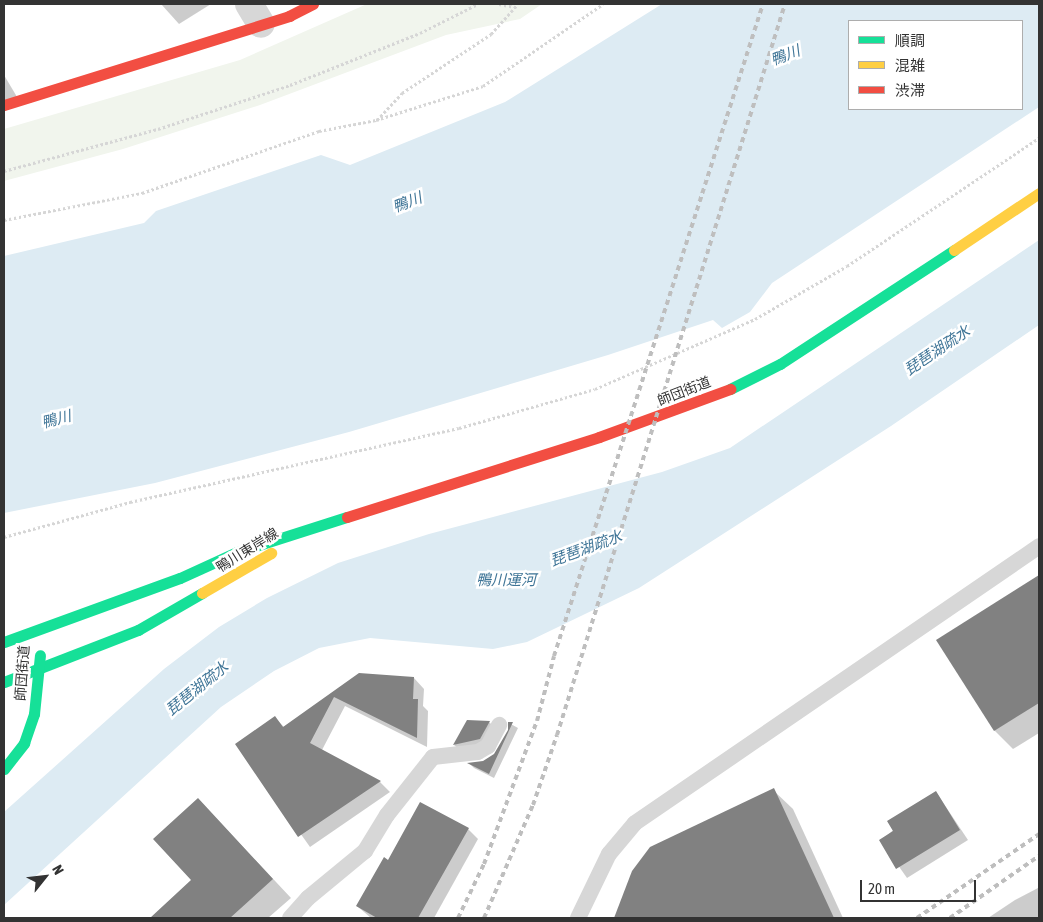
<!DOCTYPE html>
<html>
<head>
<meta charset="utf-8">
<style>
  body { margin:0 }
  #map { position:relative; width:1043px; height:922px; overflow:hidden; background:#fff; font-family:"Asap Condensed","Noto Sans JP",sans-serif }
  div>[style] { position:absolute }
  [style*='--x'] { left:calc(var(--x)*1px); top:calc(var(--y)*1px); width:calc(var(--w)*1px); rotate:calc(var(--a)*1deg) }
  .green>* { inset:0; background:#f1f5ed }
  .water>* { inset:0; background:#ddebf3 }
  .shadow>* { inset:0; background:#0003 }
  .building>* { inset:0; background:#818181 }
  .path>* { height:3px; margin-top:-1.5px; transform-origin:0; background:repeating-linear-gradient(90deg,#d6d6d6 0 2.5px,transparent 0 5px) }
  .lane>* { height:16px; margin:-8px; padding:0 8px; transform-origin:8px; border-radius:8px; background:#d7d7d7 }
  .street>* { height:28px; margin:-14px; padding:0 14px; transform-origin:14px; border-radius:14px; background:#d7d7d7 }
  .fast>* { height:11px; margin:-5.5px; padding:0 5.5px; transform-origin:5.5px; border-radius:5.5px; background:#16e098 }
  .slow>* { height:11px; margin:-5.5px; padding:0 5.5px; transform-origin:5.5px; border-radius:5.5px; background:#ffcf43 }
  .jam>* { height:11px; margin:-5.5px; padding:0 5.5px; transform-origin:5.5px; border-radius:5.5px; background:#f24e42 }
  .rail>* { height:4px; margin-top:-2px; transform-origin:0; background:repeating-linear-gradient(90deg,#bebebe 0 5px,transparent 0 9px) }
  span { translate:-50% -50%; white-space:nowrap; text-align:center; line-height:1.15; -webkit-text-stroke:5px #fff; paint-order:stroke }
  .street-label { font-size:14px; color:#333 }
  .water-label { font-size:15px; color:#3f7597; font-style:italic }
  .frame { position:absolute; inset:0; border:5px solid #333; pointer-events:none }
  .legend { position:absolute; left:848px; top:20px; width:175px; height:90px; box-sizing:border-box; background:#fff; border:1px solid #adadad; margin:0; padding:6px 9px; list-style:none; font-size:15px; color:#333 }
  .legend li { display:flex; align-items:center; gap:10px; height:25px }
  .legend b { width:25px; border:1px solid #adadad }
  .north { position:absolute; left:20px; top:852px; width:50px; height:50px; -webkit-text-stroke:4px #fff; paint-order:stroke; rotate:61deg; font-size:14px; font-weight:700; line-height:20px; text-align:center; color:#333 }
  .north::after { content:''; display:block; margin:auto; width:18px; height:22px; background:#333; clip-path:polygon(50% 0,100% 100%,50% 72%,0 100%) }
  .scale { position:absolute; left:860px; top:880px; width:116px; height:22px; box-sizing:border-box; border:2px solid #333; border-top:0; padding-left:6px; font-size:15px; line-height:18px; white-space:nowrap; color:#333; -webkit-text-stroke:4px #fff; paint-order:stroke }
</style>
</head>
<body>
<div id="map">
  <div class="green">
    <i style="clip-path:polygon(367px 4px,542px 4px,520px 19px,446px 35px,260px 105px,123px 149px,4px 181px,4px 129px,240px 60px)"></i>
  </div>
  <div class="water">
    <i style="clip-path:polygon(evenodd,662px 4px,1039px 4px,1039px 107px,772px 283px,750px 312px,722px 328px,713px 320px,608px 355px,349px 432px,155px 483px,4px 513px,4px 256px,144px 223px,156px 211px,321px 155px,350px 165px,505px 102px,662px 4px,849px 21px,1022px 21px,1022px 109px,849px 109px,849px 21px)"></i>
    <i style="clip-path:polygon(1039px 240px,1039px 325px,891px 426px,639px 588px,527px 642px,493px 649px,370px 638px,319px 648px,274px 671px,221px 707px,4px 905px,4px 812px,164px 669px,219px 627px,267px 598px,338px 563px,429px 534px,662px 472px,730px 448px)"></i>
  </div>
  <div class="shadow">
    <i style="clip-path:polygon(161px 4px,211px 4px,179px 24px)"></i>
    <i style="clip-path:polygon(4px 75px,20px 102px,4px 106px)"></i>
    <i style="clip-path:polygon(1039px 576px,1039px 733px,1013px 749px,995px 731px,938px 640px)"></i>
    <i style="clip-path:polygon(360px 674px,414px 678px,424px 689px,423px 706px,428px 711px,427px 747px,345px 706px,322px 750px,380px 782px,390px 792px,310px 847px,237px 744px,275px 718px,284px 727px)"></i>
    <i style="clip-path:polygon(489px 722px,494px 727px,486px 744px,459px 749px,454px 745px)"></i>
    <i style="clip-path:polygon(509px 723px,518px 728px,494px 778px,474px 768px,470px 764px,483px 762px,494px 755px,509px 730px)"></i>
    <i style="clip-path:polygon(773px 790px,793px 809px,843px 918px,615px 918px,618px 911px)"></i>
    <i style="clip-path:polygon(936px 792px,968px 840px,907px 878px,881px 841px)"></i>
    <i style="clip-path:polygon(198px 799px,291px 898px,268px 918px,152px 918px,193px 880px)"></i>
    <i style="clip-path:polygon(468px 829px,478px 839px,434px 918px,371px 918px,357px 906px,389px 861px)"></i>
    <i style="clip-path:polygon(1038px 888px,1039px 918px,988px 918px,1015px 900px)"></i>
  </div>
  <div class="building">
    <i style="clip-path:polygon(1039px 575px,1039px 703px,994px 731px,936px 640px)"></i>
    <i style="clip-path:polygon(359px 673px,414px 677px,413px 699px,418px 699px,417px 738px,334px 697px,310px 743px,381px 781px,298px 837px,235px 744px,275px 716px,283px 727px)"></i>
    <i style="clip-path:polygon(467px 720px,490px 721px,480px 739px,453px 745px)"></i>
    <i style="clip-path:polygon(508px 722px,513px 722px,489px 774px,467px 763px,483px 761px,494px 754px,508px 730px)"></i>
    <i style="clip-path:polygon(774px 788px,834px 918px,614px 918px,632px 871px,650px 847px)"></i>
    <i style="clip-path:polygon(936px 791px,960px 830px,896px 869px,879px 840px,893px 831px,887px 821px)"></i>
    <i style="clip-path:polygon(198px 798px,273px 879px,230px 918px,150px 918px,191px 880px,153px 839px)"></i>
    <i style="clip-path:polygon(420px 802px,469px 828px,418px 918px,377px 918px,356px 906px,384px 857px,388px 860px)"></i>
  </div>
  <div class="path">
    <i style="--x:499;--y:4;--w:16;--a:11"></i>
    <i style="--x:377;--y:120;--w:37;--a:-47"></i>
    <i style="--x:402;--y:93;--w:107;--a:-33.5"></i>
    <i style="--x:491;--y:34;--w:40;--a:-48"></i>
    <i style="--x:4;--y:171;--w:160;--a:-15.3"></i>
    <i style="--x:158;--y:129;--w:139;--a:-18.4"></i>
    <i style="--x:290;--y:85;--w:140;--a:-21.8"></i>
    <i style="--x:420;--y:33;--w:65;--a:-26.6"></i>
    <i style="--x:4;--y:220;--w:141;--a:-11.1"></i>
    <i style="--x:142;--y:193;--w:188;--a:-19.3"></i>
    <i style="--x:319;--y:131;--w:58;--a:-10.9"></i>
    <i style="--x:376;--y:120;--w:112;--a:-17.6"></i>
    <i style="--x:483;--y:86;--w:145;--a:-34.3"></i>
    <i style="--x:4;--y:537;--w:131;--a:-15.5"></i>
    <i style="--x:130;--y:502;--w:337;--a:-12.7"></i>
    <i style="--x:459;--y:428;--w:141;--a:-16"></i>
    <i style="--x:595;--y:389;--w:175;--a:-23.6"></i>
    <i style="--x:755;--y:319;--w:106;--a:-29.9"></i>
    <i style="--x:847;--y:266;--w:231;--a:-33.7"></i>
  </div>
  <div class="lane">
    <i style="--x:290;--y:918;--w:27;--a:-48"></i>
    <i style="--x:308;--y:898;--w:74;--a:-39.5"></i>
    <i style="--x:365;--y:851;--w:42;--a:-58.6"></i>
    <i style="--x:387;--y:815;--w:74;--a:-51.6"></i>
    <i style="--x:433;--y:757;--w:45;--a:-6.3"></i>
    <i style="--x:478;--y:752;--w:12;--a:-31"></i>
    <i style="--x:488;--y:746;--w:24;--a:-62"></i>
    <i style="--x:578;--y:918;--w:71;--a:-64.2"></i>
    <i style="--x:609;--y:854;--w:40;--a:-50"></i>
    <i style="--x:635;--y:823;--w:490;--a:-34.4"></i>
  </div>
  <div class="street">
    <i style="--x:249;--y:4;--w:23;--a:59"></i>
  </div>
  <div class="fast">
    <i style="--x:730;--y:389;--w:56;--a:-26.6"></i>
    <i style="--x:780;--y:364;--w:208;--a:-33.2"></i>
    <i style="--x:4;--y:642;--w:187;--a:-20"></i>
    <i style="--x:180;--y:578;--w:63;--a:-24.5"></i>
    <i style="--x:237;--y:552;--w:115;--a:-17.7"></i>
    <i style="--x:4;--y:682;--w:144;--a:-21.2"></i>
    <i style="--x:138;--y:630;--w:74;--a:-30"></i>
    <i style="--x:4;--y:769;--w:33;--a:-52"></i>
    <i style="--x:24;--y:743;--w:31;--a:-71"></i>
    <i style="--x:34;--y:714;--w:59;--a:-84.2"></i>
  </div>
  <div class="slow">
    <i style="--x:954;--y:250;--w:102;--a:-33.8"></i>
    <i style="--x:202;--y:593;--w:80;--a:-30.1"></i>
  </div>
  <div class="jam">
    <i style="--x:4;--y:105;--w:299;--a:-17.3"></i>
    <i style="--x:289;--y:16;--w:27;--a:-27"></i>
    <i style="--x:347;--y:517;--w:264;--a:-17.6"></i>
    <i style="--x:599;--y:437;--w:140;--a:-20.1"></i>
  </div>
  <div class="rail">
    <i style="--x:458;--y:918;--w:60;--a:-64.3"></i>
    <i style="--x:484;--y:864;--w:153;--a:-69.7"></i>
    <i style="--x:537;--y:721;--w:67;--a:-75.3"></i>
    <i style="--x:554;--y:656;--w:685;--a:-72.23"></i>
    <i style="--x:484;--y:918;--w:123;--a:-66.6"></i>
    <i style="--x:533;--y:805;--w:74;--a:-71.1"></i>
    <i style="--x:557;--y:735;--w:766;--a:-72.68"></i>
    <i style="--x:917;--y:918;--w:148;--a:-34.5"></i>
    <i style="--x:950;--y:918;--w:108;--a:-34.9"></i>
  </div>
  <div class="street-label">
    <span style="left:684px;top:391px;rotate:-21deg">師団街道</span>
    <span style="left:247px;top:550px;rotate:-32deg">鴨川東岸線</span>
    <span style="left:22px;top:673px;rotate:-86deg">師団街道</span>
  </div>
  <div class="water-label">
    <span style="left:785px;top:55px;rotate:-21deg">鴨川</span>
    <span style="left:407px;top:202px;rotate:-21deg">鴨川</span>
    <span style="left:937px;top:350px;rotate:-34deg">琵琶湖疏水</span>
    <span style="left:56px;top:419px;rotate:-15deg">鴨川</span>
    <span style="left:586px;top:548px;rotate:-20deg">琵琶湖疏水</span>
    <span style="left:506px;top:580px">鴨川運河</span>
    <span style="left:197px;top:688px;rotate:-39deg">琵琶湖疏水</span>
  </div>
  <div class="frame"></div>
  <ul class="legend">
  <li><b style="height:6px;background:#16e098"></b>順調</li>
  <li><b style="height:6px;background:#ffcf43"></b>混雑</li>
  <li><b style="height:6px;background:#f24e42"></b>渋滞</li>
  </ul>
  <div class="north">N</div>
  <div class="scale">20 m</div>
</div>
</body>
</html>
